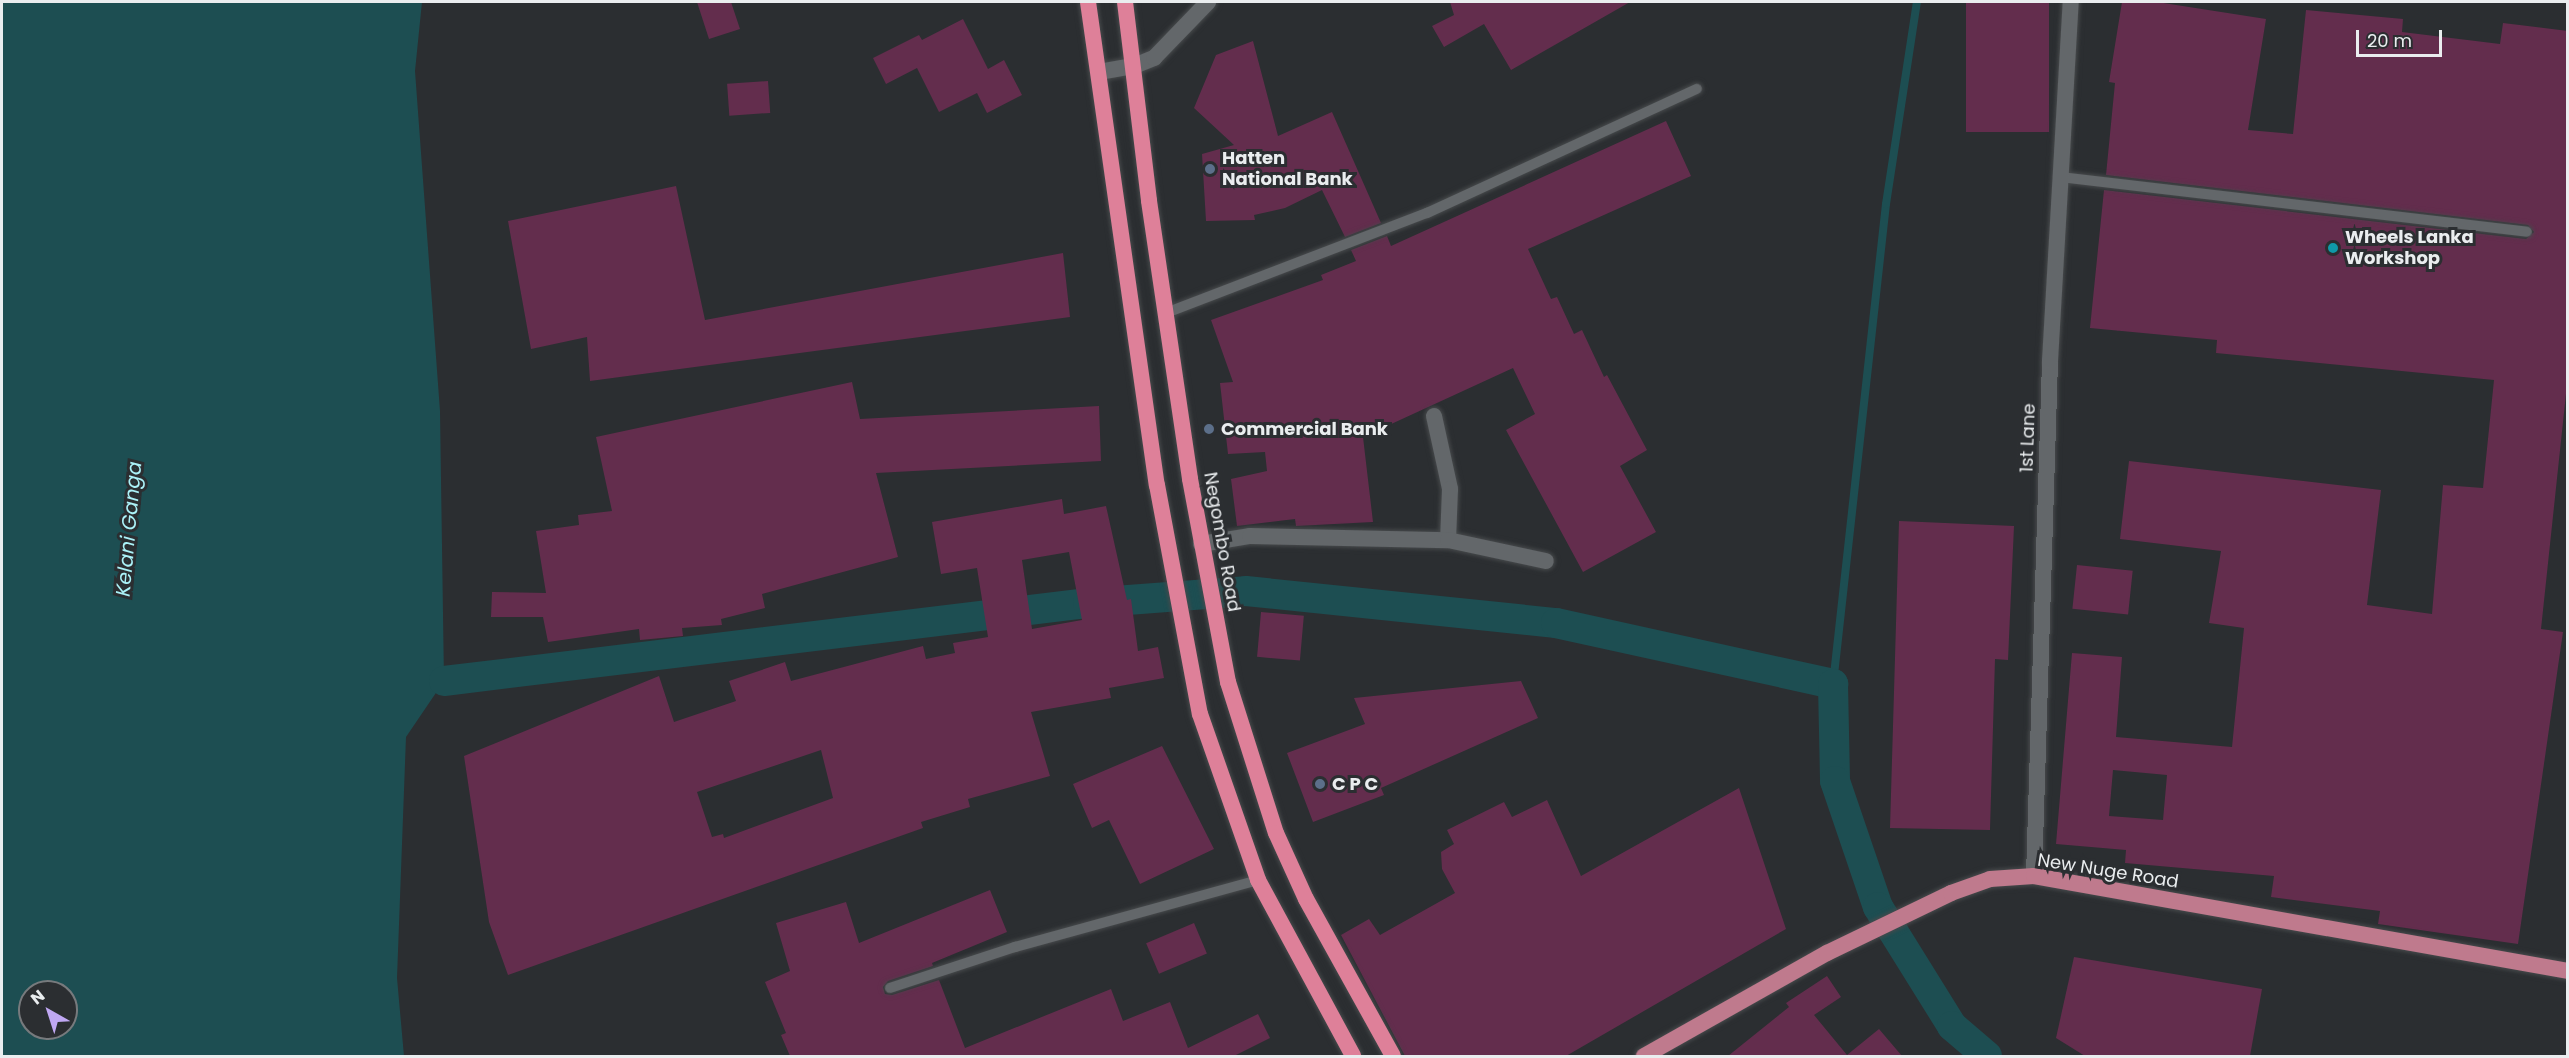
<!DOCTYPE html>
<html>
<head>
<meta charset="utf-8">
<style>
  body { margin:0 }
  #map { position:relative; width:2569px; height:1058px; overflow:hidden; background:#2b2e31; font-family:Poppins,sans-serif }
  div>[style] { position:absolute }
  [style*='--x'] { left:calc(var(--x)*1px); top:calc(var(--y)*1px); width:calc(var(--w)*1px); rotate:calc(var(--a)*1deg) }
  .water>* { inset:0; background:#1d4e52 }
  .stream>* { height:8px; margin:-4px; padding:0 4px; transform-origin:4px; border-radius:4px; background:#1d4e52 }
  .canal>* { height:30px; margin:-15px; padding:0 15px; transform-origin:15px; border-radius:15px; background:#1d4e52 }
  .building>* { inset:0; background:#632d4d; transform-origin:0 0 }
  .roads { filter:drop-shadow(0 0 2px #474a4c) drop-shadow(0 0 2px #474a4c) }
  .service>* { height:10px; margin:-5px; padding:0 5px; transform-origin:5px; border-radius:5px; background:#63676a }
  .minor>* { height:16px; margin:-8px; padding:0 8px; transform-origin:8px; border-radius:8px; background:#63676a }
  .tertiary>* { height:16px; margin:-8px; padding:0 8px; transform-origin:8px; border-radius:8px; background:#63676a }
  .primary>* { height:16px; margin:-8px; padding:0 8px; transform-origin:8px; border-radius:8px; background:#bf7a8d }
  .trunk>* { height:16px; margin:-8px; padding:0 8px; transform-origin:8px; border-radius:8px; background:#de8099 }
  .dots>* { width:16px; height:16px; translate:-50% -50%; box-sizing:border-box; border:3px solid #2b2e31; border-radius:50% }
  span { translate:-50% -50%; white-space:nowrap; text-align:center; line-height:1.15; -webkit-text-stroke:6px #2b2e31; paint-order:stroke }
  .poi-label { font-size:18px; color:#eaedef; font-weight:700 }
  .left { translate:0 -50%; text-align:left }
  .street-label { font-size:18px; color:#eaedef }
  .water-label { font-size:20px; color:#abf2f8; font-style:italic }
  .frame { position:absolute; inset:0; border:3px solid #eaedef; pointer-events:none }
  .north { position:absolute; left:18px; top:980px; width:60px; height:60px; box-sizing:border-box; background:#2b2e31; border:2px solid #777a7d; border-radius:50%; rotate:321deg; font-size:16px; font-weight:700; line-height:24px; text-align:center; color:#eaedef }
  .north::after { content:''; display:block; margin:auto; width:21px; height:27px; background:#c0a8f3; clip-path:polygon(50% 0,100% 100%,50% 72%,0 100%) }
  .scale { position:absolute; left:2356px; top:30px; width:86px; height:27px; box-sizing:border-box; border:3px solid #eaedef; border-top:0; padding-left:8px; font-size:18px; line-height:21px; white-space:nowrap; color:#eaedef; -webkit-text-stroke:4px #2b2e31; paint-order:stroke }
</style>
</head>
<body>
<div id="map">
  <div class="water">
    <i style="clip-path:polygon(evenodd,2px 2px,422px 2px,415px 71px,440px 411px,444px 681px,406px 737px,397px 978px,404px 1056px,2px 1056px,2px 2px,30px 992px,66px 992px,66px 1028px,30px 1028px,30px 992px)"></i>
  </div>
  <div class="stream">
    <i style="--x:1833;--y:684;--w:483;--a:-83.7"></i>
    <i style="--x:1886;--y:204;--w:204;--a:-81.3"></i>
  </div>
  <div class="canal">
    <i style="--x:444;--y:681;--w:649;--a:-6.91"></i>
    <i style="--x:1088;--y:603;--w:158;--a:-4.3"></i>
    <i style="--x:1246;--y:591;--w:312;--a:5.9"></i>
    <i style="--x:1556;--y:623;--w:284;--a:12.4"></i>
    <i style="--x:1833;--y:684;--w:97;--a:88.8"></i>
    <i style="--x:1835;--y:781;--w:133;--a:71.2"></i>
    <i style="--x:1878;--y:907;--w:140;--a:58.1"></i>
    <i style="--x:1952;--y:1026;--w:46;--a:40.6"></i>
  </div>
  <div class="building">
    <i style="clip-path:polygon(697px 2px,731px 2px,740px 29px,709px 39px)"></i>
    <i style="clip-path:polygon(1450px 2px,1630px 2px,1511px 70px,1484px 24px,1444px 47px,1432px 26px,1454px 15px)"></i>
    <i style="left:1966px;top:2px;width:83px;height:130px"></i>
    <i style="clip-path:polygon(evenodd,2122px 2px,2157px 2px,2266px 19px,2248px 130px,2293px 134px,2306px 10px,2403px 19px,2402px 32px,2500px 44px,2503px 23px,2568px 31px,2568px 375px,2541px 629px,2563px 632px,2518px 944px,2378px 924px,2380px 911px,2271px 897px,2274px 876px,2125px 863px,2126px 850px,2056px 844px,2072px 653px,2122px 657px,2116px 737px,2232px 747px,2244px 628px,2209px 623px,2221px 551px,2120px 539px,2129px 461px,2381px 490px,2367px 605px,2432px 614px,2443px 485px,2483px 488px,2494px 380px,2216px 353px,2217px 340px,2090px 328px,2104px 190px,2526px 239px,2534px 232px,2528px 225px,2106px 175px,2115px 83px,2109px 82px,2122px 2px,2113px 770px,2167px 775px,2163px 820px,2109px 816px,2113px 770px)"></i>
    <i style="clip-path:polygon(963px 19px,988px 69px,1004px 60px,1022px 95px,987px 113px,977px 93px,939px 112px,917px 68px,886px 84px,873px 58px,919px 35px,922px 40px)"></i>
    <i style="clip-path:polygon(1253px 41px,1278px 136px,1332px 112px,1381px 223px,1345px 237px,1322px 190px,1285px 208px,1254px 215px,1255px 220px,1206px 221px,1202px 154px,1234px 145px,1194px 108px,1216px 55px)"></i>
    <i style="left:768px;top:81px;width:32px;height:41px;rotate:86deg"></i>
    <i style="clip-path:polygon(1666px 121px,1691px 176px,1528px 249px,1551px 299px,1557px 297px,1574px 334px,1582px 330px,1604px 377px,1607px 375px,1647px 450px,1620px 466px,1656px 532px,1583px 572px,1506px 430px,1535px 414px,1513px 368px,1363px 437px,1373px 522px,1296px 526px,1295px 519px,1237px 526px,1231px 479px,1267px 471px,1265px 452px,1228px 454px,1220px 383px,1233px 382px,1211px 320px,1323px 280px,1321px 275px,1356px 261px,1351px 250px,1387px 236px,1391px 246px)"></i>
    <i style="clip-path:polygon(676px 186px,705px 320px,1063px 253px,1070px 317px,590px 381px,587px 337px,531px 349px,508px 221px)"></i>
    <i style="clip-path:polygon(852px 382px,860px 419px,1099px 406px,1101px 461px,876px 473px,898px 557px,762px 594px,765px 608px,721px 619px,722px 625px,682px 628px,683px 636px,640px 640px,639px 629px,548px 642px,543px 617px,491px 617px,492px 592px,546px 593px,536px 531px,579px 525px,578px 515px,612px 511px,596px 437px)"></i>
    <i style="clip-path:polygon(evenodd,1062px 499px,1064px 514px,1106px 506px,1127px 600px,1131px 599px,1138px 651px,1158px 647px,1164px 678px,1109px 688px,1111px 698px,1031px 712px,1050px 776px,968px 799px,970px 807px,921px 822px,923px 828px,508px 975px,489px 922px,464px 756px,659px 676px,674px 722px,736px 701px,729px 681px,785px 662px,791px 681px,923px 646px,926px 659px,955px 653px,953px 643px,988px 637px,977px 568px,941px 574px,932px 522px,1062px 499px,1069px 552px,1082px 620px,1032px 629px,1022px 560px,1069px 552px,1062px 499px,821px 750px,833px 798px,724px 838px,723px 834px,712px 837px,697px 792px,821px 750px)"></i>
    <i style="clip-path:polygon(1899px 521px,2014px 526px,2008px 660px,1995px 659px,1990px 830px,1890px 828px)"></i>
    <i style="left:2077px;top:565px;width:56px;height:44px;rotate:6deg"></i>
    <i style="left:1261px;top:612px;width:43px;height:45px;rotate:5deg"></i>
    <i style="clip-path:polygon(1521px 681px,1538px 718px,1381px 788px,1384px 795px,1313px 822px,1287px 753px,1365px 724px,1354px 698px)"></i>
    <i style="clip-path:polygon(1162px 746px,1214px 849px,1140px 884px,1109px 820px,1092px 828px,1073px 784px)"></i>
    <i style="clip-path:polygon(1739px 788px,1786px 929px,1566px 1056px,1405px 1056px,1341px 935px,1369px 919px,1380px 935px,1455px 893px,1442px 869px,1441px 852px,1454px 844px,1447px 830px,1504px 802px,1512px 817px,1547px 800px,1581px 876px)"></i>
    <i style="clip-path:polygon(990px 890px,1007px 932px,932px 963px,933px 966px,888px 981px,883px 987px,885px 994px,892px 995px,939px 980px,965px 1048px,1111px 989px,1123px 1021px,1170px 1002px,1188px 1048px,1258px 1014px,1270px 1038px,1234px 1056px,790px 1056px,781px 1035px,786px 1033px,765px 982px,790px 971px,776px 923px,846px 902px,859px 943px)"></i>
    <i style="left:1194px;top:923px;width:33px;height:52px;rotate:67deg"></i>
    <i style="clip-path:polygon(2074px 957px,2262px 989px,2250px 1056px,2085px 1056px,2056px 1038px)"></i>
    <i style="clip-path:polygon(1827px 976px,1841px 997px,1814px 1015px,1847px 1055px,1879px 1029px,1902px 1056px,1728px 1056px,1789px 1007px,1786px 1003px)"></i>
  </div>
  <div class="roads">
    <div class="service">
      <i style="--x:2061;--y:177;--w:469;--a:6.7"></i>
      <i style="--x:1166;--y:313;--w:280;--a:-21"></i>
      <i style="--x:1427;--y:213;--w:297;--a:-24.7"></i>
      <i style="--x:890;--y:988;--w:132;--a:-18.2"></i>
      <i style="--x:1015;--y:947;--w:252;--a:-15.4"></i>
    </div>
    <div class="minor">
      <i style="--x:1434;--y:416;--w:75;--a:77.6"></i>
      <i style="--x:1450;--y:489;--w:51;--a:92.2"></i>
      <i style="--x:1201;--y:544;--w:50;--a:-9.3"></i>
      <i style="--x:1250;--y:536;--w:198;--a:1.2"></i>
      <i style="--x:1448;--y:540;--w:100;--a:12.1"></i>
      <i style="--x:2034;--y:876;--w:515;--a:-88.22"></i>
      <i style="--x:2050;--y:361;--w:360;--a:-86.7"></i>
    </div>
    <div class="tertiary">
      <i style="--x:1099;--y:72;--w:36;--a:-10"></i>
      <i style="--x:1134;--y:66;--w:22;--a:-22"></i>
      <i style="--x:1154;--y:58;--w:78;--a:-46"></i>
    </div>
    <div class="primary">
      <i style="--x:1644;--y:1056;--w:210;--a:-29.4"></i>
      <i style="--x:1827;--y:953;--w:138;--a:-25.8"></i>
      <i style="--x:1951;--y:893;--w:41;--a:-19.7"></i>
      <i style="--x:1990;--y:879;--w:44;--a:-3.9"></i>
      <i style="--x:2034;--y:876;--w:542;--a:10.09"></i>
    </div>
    <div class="trunk">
      <i style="--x:1088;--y:2;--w:488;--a:81.9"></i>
      <i style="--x:1157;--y:485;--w:233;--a:79.4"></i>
      <i style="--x:1200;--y:714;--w:176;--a:70.7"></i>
      <i style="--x:1258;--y:880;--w:200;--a:61.6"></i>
      <i style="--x:1125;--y:2;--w:200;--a:83.1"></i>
      <i style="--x:1149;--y:201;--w:281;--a:81.6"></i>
      <i style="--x:1190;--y:479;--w:207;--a:79.4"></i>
      <i style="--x:1228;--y:682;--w:158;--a:72.4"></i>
      <i style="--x:1276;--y:833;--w:72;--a:65.6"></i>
      <i style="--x:1306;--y:899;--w:179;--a:61"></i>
    </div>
  </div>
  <div class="dots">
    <i style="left:1210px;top:169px;background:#5c6f8a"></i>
    <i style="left:2333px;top:248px;background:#0f9aa8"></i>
    <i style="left:1209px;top:429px;background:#5c6f8a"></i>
    <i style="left:1320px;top:784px;background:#5c6f8a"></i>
  </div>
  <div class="poi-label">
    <span class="left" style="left:1222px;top:169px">Hatten<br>National Bank</span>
    <span class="left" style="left:2345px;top:248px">Wheels Lanka<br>Workshop</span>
    <span class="left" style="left:1221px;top:429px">Commercial Bank</span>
    <span class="left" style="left:1332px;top:784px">C P C</span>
  </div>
  <div class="street-label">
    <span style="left:2028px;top:438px;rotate:-88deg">1st Lane</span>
    <span style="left:1222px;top:542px;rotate:80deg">Negombo Road</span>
    <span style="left:2108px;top:871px;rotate:9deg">New Nuge Road</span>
  </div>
  <div class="water-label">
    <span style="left:129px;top:529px;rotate:-85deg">Kelani Ganga</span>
  </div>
  <div class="frame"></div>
  <div class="north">N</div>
  <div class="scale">20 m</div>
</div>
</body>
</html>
